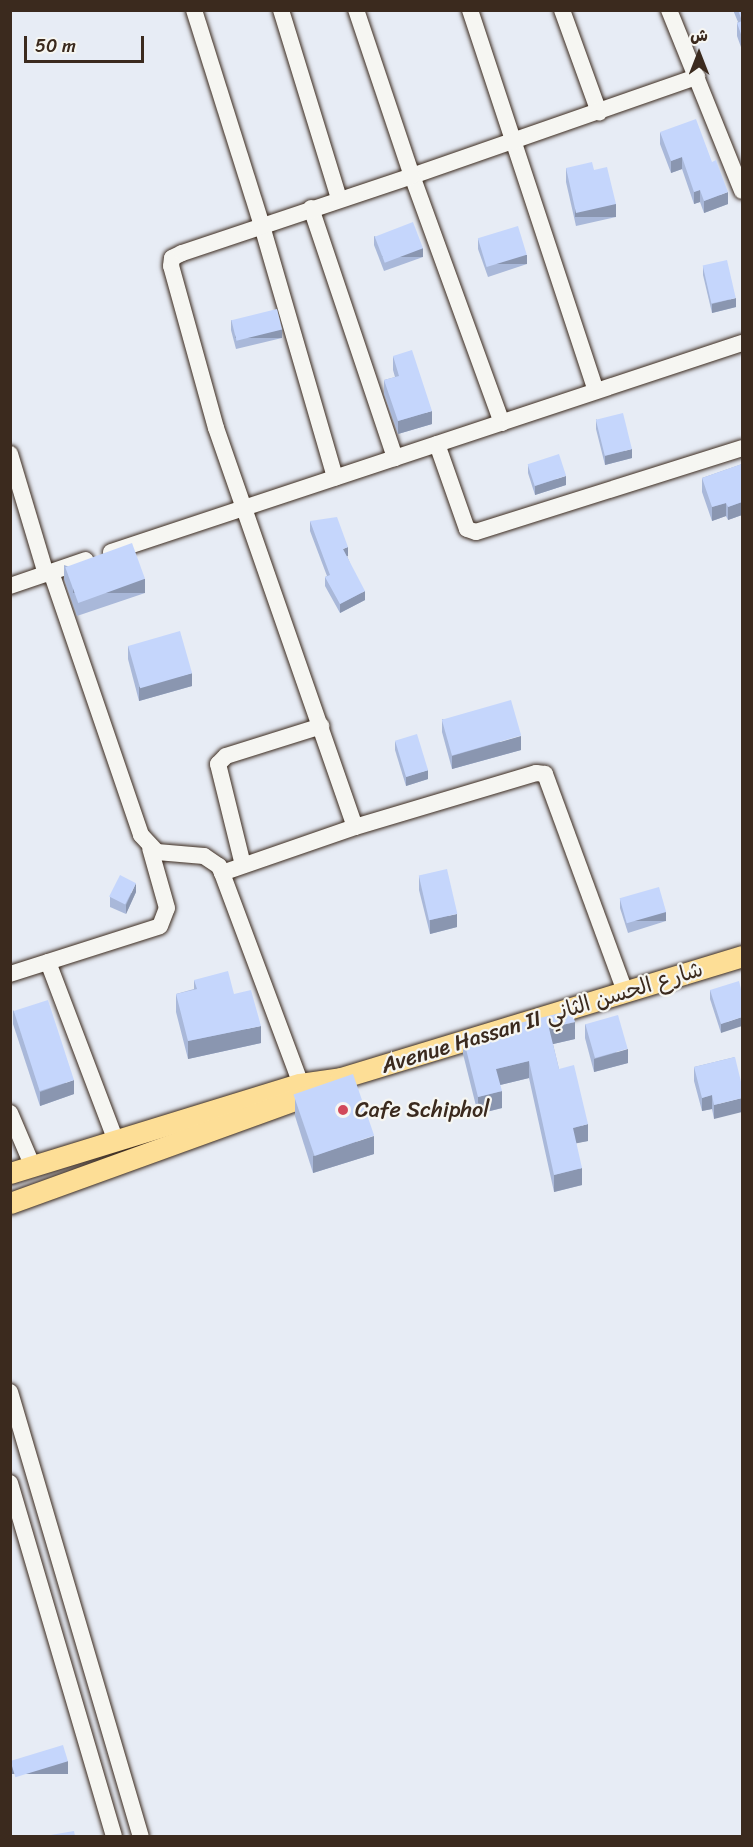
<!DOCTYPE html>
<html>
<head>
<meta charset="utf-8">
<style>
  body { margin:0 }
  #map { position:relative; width:753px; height:1847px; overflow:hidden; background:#e7ecf5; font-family:Sriracha,"Playpen Sans Arabic",sans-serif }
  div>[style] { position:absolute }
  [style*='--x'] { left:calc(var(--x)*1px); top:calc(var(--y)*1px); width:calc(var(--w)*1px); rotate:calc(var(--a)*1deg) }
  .roads { filter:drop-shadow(0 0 2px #3b2a1e) drop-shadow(0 0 2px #3b2a1e) }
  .minor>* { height:16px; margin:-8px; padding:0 8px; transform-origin:8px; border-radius:8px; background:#f6f6f2 }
  .major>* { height:21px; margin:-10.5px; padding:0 10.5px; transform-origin:10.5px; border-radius:10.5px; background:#fdde96 }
  .wall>* { inset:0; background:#a9b8d9 }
  .shaded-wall>* { inset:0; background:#8a96b0; transform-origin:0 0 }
  .building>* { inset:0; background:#c5d6fc; transform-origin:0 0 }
  .dots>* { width:16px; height:16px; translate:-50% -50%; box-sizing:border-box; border:3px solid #f6f6f2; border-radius:50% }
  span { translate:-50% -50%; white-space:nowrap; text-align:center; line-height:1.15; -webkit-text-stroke:4.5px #f6f6f2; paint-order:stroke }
  .street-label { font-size:22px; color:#3b2a1e }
  .poi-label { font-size:22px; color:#3b2a1e }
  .left { translate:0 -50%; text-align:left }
  .frame { position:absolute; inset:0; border:12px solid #3b2a1e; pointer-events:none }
  .north { position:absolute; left:669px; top:24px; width:60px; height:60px; -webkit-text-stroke:4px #f6f6f2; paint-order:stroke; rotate:0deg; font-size:16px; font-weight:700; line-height:24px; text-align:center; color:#3b2a1e }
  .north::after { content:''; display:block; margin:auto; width:21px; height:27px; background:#3b2a1e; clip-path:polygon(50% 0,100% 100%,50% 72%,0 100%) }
  .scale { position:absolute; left:24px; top:36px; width:120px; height:27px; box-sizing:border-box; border:3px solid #3b2a1e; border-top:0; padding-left:8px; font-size:18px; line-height:21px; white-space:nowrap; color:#3b2a1e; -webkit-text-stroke:4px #f6f6f2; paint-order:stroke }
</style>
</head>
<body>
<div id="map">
  <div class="roads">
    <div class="minor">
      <i style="--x:194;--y:10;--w:226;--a:72.5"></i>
      <i style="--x:262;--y:226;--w:262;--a:73.8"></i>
      <i style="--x:281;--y:10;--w:198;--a:72.9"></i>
      <i style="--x:470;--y:10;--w:401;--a:71.7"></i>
      <i style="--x:562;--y:10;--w:109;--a:70.1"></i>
      <i style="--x:669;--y:10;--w:195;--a:68"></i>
      <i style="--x:311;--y:208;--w:264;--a:71.4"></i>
      <i style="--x:502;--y:423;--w:263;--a:-110"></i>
      <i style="--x:412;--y:176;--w:302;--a:-19.2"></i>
      <i style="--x:437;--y:444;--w:90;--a:70.6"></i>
      <i style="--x:467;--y:529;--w:9;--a:18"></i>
      <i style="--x:476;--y:532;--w:279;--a:-17.5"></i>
      <i style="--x:10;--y:454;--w:125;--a:73.3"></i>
      <i style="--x:111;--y:552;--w:665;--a:-18.33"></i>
      <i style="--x:51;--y:572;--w:278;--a:71.1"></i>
      <i style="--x:141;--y:835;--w:23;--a:47"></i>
      <i style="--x:157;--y:852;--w:47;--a:4.9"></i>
      <i style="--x:204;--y:856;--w:18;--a:34"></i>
      <i style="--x:219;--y:866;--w:8;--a:67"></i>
      <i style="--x:10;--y:586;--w:80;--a:-18.9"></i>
      <i style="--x:355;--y:827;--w:189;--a:-16.6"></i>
      <i style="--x:536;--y:773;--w:9;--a:6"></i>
      <i style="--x:545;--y:774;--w:232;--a:69.8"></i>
      <i style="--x:243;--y:865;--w:104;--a:-103.9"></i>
      <i style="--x:218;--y:764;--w:11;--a:-45"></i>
      <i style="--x:226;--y:756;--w:100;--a:-17.5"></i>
      <i style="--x:48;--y:962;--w:191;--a:69.2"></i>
      <i style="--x:10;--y:974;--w:157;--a:-17.7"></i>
      <i style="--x:160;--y:926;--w:19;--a:-69"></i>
      <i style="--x:167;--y:908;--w:62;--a:-105.8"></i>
      <i style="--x:305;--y:1095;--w:237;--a:-110.5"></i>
      <i style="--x:222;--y:873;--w:141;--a:-19.1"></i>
      <i style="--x:355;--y:827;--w:423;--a:-109.2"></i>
      <i style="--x:216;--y:428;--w:168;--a:-105.5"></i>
      <i style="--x:171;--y:266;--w:8;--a:-83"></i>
      <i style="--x:172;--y:258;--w:11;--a:-27"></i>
      <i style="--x:182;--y:253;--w:243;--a:-18.5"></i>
      <i style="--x:412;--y:176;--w:175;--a:-108.6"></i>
      <i style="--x:10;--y:1113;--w:59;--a:66.9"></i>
      <i style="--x:10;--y:1392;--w:463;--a:73.6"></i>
      <i style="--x:10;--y:1483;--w:368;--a:73.6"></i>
    </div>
    <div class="major">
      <i style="--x:10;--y:1173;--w:303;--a:-17.1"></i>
      <i style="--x:300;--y:1084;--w:41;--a:-8.3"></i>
      <i style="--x:341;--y:1078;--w:419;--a:-16.9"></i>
      <i style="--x:10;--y:1203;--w:330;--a:-19.9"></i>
    </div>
  </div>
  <div class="wall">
    <i style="clip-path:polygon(733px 10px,742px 10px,742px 50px,737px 36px,737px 23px,738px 22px)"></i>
    <i style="clip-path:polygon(660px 132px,728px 204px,704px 213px,700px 202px,694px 204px,682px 169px,671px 173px,660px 144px)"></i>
    <i style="clip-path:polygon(566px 168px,594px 170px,616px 217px,576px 226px,566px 182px)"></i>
    <i style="clip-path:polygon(374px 236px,423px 257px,384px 271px,374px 245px)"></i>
    <i style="clip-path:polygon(478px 239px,527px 264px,488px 277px,478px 249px)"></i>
    <i style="clip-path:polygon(703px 266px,736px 307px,712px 313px,703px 275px)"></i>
    <i style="clip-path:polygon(231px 320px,282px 338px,236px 349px,231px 330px)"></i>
    <i style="clip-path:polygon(393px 356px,432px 424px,398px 434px,384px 394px,384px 380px,395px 377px,393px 370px)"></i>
    <i style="clip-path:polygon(596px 419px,632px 458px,605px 465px,596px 429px)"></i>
    <i style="clip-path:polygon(528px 464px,566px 485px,535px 495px,528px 473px)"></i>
    <i style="clip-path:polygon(742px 464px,742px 515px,728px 520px,726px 516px,712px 521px,702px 492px,702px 478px)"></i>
    <i style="clip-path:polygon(310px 521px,348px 556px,347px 556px,365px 600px,340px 613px,325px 586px,325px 577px,327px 576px,310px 531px)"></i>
    <i style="clip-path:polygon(64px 565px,145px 593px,77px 616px,64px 579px)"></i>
    <i style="clip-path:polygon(128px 646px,192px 686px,139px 701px,128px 659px)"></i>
    <i style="clip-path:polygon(442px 719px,521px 750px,452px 769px,442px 732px)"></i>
    <i style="clip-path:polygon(395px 741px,428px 779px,406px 786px,395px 750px)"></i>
    <i style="clip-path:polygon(419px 876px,457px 927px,430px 934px,419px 890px)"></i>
    <i style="clip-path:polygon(136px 892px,126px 914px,110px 907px,110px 897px)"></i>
    <i style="clip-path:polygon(620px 899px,666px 921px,628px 933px,620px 908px)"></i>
    <i style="clip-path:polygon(194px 980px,261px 1043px,188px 1059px,176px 1012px,176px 994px,194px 989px)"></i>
    <i style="clip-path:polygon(710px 990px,742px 993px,721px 1033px,710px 999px)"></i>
    <i style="clip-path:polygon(13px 1010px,74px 1094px,40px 1106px,13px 1024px)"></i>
    <i style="clip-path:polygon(585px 1024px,628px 1063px,594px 1072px,585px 1038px)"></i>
    <i style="clip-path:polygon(463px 1037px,575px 1039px,553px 1044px,559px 1069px,588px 1141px,576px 1143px,582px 1185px,554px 1192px,529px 1078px,500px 1085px,502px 1108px,478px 1114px,463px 1054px)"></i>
    <i style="clip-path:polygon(735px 1057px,714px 1119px,712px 1109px,702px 1111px,694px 1081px,694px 1067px)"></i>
    <i style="clip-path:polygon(295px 1098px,374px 1154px,313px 1173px,295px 1116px)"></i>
  </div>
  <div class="shaded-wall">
    <i style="clip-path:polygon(682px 157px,682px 169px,671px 173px,671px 161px)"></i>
    <i style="clip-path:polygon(700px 190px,700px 202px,694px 204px,694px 192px)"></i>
    <i style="clip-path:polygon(728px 192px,728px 204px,704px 213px,704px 201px)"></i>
    <i style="left:616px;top:204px;width:13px;height:41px;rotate:90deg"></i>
    <i style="left:423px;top:248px;width:9px;height:41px;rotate:90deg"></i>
    <i style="left:527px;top:255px;width:9px;height:41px;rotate:90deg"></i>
    <i style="clip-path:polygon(736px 298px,736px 307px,712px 313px,712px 304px)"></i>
    <i style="left:282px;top:329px;width:9px;height:47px;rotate:90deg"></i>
    <i style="clip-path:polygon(432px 411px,432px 424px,398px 434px,398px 421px)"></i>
    <i style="clip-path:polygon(632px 449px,632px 458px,605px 465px,605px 456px)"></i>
    <i style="clip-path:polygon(566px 476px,566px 485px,535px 495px,535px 486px)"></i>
    <i style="clip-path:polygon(742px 502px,742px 515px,728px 520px,728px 507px)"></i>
    <i style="clip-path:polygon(726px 503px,726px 516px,712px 521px,712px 507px)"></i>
    <i style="left:10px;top:546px;width:2px;height:14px"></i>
    <i style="clip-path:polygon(348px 547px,348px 556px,343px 558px,343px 549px)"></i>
    <i style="left:145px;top:579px;width:14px;height:72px;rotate:90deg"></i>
    <i style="clip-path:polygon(365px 591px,365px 600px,340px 613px,340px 604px)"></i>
    <i style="clip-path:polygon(192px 673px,192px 686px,139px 701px,139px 687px)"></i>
    <i style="clip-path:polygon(521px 736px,521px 750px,452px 769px,452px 756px)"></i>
    <i style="clip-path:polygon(428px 770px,428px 779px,406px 786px,406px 777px)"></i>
    <i style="clip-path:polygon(136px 883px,136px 892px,126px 914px,126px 905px)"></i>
    <i style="left:666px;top:912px;width:9px;height:40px;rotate:90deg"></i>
    <i style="clip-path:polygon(457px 914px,457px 927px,430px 934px,430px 920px)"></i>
    <i style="clip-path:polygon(742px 1017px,742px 1026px,721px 1033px,721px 1024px)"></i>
    <i style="clip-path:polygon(575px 1022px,575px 1039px,549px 1045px,549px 1028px)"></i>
    <i style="clip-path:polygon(261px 1026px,261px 1043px,188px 1059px,188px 1041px)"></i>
    <i style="clip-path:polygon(628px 1049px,628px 1063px,594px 1072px,594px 1059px)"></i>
    <i style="clip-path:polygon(529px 1061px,529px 1078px,496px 1086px,496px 1069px)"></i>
    <i style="clip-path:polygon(74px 1080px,74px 1094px,40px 1106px,40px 1092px)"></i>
    <i style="clip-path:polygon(502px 1091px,502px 1108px,478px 1114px,478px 1097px)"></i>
    <i style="clip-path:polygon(712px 1095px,712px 1109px,702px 1111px,702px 1098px)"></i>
    <i style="clip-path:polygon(742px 1098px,742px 1112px,714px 1119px,714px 1105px)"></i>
    <i style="clip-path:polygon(588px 1124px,588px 1141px,573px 1144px,573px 1128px)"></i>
    <i style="clip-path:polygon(374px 1136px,374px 1154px,313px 1173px,313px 1156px)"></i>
    <i style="clip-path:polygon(582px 1168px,582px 1185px,554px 1192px,554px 1175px)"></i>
    <i style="left:68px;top:1761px;width:13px;height:60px;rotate:90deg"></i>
  </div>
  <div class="building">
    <i style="clip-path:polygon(738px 10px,742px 10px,742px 37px,737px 23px,742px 21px)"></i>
    <i style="clip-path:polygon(696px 119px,712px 162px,716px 160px,728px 192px,704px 201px,700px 190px,694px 192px,682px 157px,671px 161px,660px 132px)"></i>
    <i style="clip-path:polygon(592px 162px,594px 170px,607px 167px,616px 204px,576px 213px,566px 168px)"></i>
    <i style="left:413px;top:222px;width:28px;height:41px;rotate:69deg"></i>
    <i style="left:518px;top:226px;width:30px;height:42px;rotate:73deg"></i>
    <i style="left:727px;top:260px;width:39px;height:25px;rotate:77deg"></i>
    <i style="left:277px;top:309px;width:21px;height:47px;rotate:76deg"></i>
    <i style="clip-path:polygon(412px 350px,432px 411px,398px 421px,384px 380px,399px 376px,393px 356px)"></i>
    <i style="left:623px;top:413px;width:37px;height:28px;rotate:76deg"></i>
    <i style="left:559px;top:454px;width:23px;height:33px;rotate:72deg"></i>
    <i style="clip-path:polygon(742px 464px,742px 502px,728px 507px,726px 503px,712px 507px,702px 478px)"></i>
    <i style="clip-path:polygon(337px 517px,348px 547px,343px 549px,365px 591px,340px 604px,325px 577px,330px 575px,310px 521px)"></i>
    <i style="left:132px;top:543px;width:38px;height:71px;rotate:70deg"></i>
    <i style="left:180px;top:631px;width:44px;height:54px;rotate:74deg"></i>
    <i style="left:511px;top:700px;width:37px;height:72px;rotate:74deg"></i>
    <i style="left:417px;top:734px;width:38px;height:23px;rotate:73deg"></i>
    <i style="left:447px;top:869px;width:46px;height:29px;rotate:77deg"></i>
    <i style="left:120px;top:875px;width:18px;height:24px;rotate:27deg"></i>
    <i style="left:659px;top:887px;width:26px;height:41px;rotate:74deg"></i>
    <i style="clip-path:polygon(228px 971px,234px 994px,251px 990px,261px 1026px,188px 1041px,176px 994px,197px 989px,194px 980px)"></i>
    <i style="clip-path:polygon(739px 981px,742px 993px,742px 1017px,721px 1024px,710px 990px)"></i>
    <i style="left:48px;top:1000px;width:84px;height:36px;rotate:72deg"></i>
    <i style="clip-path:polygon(572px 1010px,575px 1022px,549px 1028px,559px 1069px,574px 1065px,588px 1124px,573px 1128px,582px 1168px,554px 1175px,529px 1061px,496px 1069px,502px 1091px,478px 1097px,463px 1037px)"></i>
    <i style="left:618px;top:1015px;width:35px;height:34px;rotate:74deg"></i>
    <i style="clip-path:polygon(735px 1057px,742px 1086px,742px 1098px,714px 1105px,712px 1095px,702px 1098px,694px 1067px)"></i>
    <i style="left:353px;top:1074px;width:65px;height:63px;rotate:71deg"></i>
    <i style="left:63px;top:1745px;width:17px;height:55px;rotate:73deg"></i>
    <i style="clip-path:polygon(74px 1831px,75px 1836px,45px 1836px)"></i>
  </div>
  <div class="dots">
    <i style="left:343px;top:1110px;background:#d1495b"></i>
  </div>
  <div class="street-label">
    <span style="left:542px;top:1017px;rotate:-17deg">Avenue Hassan II شارع الحسن الثاني</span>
  </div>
  <div class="poi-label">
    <span class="left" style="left:355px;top:1110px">Cafe Schiphol</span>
  </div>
  <div class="frame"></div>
  <div class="north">ش</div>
  <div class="scale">50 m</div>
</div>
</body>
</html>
